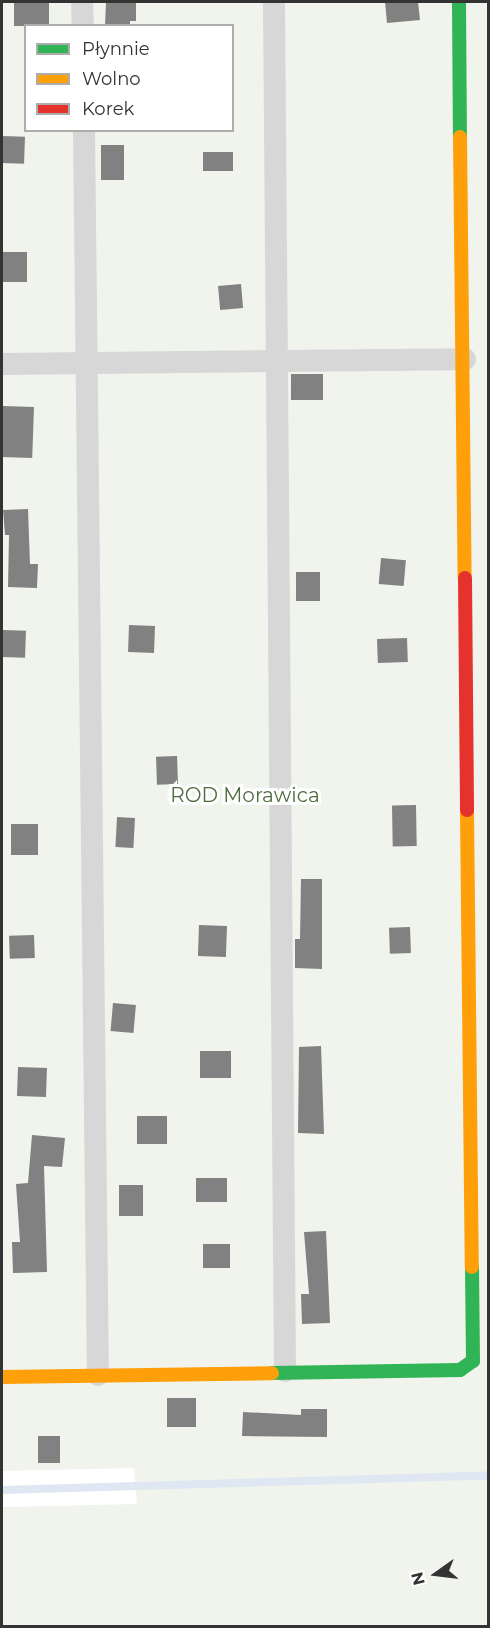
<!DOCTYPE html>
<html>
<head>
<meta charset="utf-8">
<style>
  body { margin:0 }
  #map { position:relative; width:490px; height:1628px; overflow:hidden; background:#fff; font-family:Montserrat,sans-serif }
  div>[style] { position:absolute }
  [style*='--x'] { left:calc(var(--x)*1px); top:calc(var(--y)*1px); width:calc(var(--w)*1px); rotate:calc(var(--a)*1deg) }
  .green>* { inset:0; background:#f0f4ed }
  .stream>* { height:8px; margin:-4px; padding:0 4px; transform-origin:4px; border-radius:4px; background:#dee7f2 }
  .building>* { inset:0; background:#818181; transform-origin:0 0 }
  .street>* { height:22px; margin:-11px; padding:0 11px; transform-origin:11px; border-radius:11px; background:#d7d7d7 }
  .fast>* { height:14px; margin:-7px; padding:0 7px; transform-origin:7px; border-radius:7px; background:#30b455 }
  .slow>* { height:14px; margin:-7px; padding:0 7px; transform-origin:7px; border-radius:7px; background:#ff9f0a }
  .jam>* { height:14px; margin:-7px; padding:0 7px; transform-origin:7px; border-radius:7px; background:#e5322d }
  span { translate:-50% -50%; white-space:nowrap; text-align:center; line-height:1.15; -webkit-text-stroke:6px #fff; paint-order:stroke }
  .park-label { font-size:20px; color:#506e41 }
  .frame { position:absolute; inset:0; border:3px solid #333; pointer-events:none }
  .legend { position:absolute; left:24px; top:24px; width:210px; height:108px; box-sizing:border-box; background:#fff; border:2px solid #adadad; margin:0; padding:8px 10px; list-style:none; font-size:18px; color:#333 }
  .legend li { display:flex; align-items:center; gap:12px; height:30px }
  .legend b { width:30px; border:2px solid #adadad }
  .north { position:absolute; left:406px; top:1544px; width:60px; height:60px; -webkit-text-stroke:4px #fff; paint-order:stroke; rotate:256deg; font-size:16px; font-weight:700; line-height:24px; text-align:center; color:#333 }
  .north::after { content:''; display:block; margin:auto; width:21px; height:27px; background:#333; clip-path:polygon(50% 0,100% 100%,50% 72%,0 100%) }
</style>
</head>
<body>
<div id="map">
  <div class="green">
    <i style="clip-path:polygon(evenodd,2px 2px,488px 2px,488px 1626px,2px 1626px,2px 1507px,137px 1504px,134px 1468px,2px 1471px,2px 2px,26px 26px,232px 26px,232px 130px,26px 130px,26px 26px)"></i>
  </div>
  <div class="stream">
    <i style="--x:2;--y:1490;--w:486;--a:-1.7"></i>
  </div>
  <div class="building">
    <i style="left:14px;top:2px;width:35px;height:24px"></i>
    <i style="clip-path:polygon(106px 2px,136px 2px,136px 21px,130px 21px,130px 26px,105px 26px)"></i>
    <i style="clip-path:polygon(385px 2px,418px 2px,420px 20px,387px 23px)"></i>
    <i style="left:2px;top:136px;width:23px;height:27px;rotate:2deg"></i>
    <i style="left:101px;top:145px;width:23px;height:35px"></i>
    <i style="left:203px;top:152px;width:30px;height:19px"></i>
    <i style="left:27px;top:252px;width:30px;height:24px;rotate:90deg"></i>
    <i style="left:241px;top:284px;width:24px;height:23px;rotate:85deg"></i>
    <i style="left:291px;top:374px;width:32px;height:26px"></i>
    <i style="left:3px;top:406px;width:31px;height:51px;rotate:2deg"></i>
    <i style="clip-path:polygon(28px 509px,30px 564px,38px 564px,37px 588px,8px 587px,9px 535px,5px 535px,3px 510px)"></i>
    <i style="left:381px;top:558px;width:25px;height:26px;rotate:5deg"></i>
    <i style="left:296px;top:572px;width:24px;height:29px"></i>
    <i style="left:129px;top:625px;width:26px;height:27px;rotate:2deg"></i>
    <i style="left:3px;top:630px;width:23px;height:27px;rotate:2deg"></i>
    <i style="left:407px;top:638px;width:24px;height:30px;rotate:88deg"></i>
    <i style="left:177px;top:756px;width:28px;height:21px;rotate:88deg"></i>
    <i style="left:416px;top:805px;width:41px;height:24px;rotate:89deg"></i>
    <i style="left:117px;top:817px;width:18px;height:30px;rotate:3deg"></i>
    <i style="left:11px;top:824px;width:27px;height:31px"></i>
    <i style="clip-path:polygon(301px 879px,322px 879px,322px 969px,295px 968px,295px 939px,300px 939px)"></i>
    <i style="left:199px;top:925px;width:28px;height:31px;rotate:2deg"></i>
    <i style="left:410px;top:927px;width:26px;height:21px;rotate:88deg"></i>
    <i style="left:34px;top:935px;width:23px;height:25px;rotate:88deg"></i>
    <i style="left:113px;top:1003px;width:23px;height:28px;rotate:5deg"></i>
    <i style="clip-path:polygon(321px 1046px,324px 1134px,298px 1133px,299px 1047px)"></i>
    <i style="left:231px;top:1051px;width:27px;height:31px;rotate:90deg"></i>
    <i style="left:18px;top:1067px;width:29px;height:29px;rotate:2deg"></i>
    <i style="left:137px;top:1116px;width:30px;height:28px"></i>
    <i style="clip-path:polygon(32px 1135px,65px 1138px,62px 1167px,44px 1166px,47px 1272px,13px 1273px,12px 1242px,20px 1242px,16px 1184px,28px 1183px)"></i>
    <i style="left:196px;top:1178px;width:31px;height:24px"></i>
    <i style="left:119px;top:1185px;width:24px;height:31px"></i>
    <i style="clip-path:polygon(326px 1231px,330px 1323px,302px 1324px,301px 1294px,309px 1294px,304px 1232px)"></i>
    <i style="left:203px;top:1244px;width:27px;height:24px"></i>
    <i style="left:196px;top:1398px;width:29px;height:29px;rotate:90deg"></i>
    <i style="clip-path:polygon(301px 1409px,327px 1409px,327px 1437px,242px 1436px,243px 1412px,301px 1415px)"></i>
    <i style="left:60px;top:1436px;width:27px;height:22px;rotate:90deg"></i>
  </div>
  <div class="street">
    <i style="--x:82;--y:2;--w:24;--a:88"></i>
    <i style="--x:274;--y:2;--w:1369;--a:89.54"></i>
    <i style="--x:84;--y:130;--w:1245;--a:89.36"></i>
    <i style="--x:2;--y:364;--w:463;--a:-0.6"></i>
  </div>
  <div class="fast">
    <i style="--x:459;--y:2;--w:135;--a:89.6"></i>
    <i style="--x:272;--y:1373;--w:188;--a:-0.9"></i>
    <i style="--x:460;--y:1370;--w:16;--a:-35"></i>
    <i style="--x:473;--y:1361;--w:94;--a:-90.6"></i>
  </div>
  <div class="slow">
    <i style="--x:460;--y:137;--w:441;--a:89.4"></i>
    <i style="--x:467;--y:810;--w:457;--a:89.4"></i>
    <i style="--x:2;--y:1377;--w:270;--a:-0.8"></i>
  </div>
  <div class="jam">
    <i style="--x:465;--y:578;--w:232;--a:89.5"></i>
  </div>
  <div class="park-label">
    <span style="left:245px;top:795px">ROD Morawica</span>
  </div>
  <div class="frame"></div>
  <ul class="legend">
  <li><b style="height:8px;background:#30b455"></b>Płynnie</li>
  <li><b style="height:8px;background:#ff9f0a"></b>Wolno</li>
  <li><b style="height:8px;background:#e5322d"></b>Korek</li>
  </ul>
  <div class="north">N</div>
</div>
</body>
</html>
